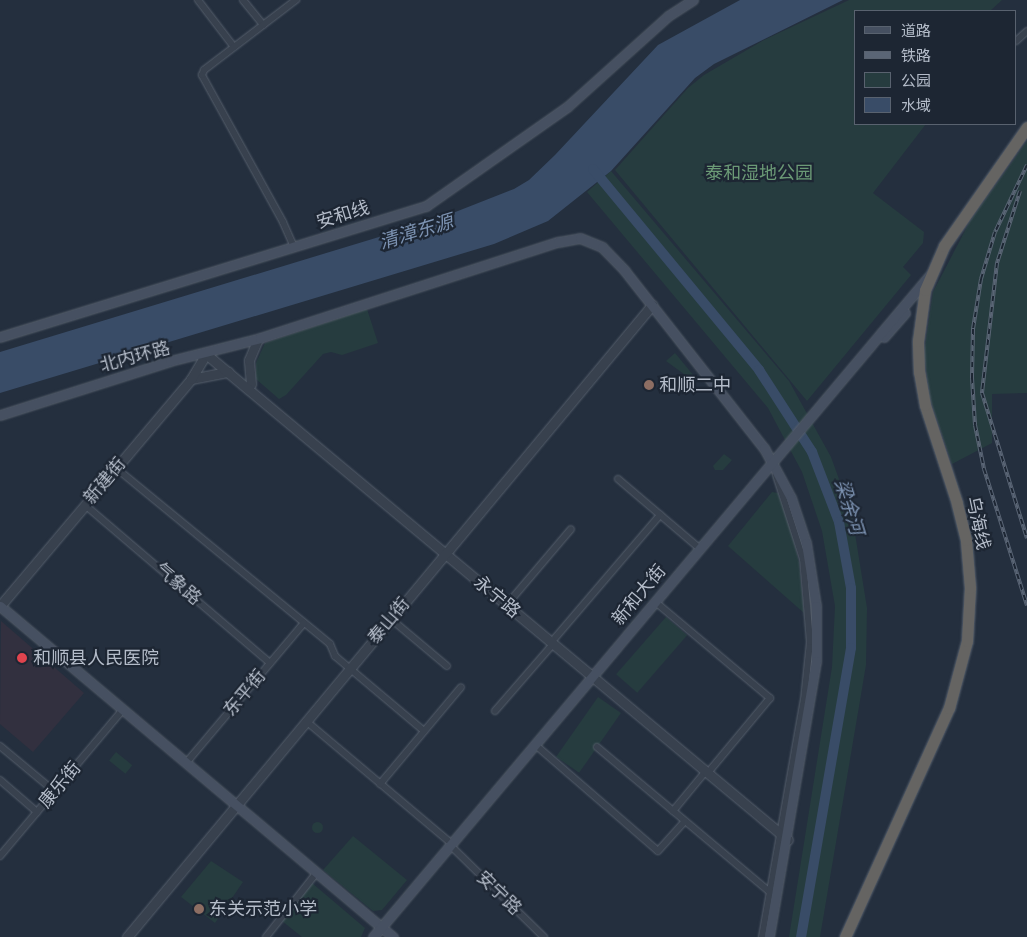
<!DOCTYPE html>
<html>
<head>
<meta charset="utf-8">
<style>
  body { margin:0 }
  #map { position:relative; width:1027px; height:937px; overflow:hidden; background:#242f3e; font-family:Mulish,"Noto Sans SC",sans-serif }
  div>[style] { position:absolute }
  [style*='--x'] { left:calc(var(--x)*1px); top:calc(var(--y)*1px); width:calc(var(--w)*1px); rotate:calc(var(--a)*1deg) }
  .medical>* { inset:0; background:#32303f }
  .green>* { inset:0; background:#263c3f; transform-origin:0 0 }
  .round { border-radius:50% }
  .water>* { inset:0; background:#394c67 }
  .river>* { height:10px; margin:-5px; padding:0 5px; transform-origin:5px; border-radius:5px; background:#394c67 }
  .roads { filter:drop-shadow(0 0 1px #565f6c) drop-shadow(0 0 1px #565f6c) }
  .minor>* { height:6px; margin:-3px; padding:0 3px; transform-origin:3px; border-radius:3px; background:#38414e }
  .tertiary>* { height:9px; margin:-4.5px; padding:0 4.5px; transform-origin:4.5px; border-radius:4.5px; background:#38414e }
  .secondary>* { height:9px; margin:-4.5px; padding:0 4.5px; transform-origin:4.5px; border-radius:4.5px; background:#465061 }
  .trunk>* { height:11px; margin:-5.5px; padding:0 5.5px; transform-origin:5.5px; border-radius:5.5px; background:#656462 }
  .rail>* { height:4px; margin-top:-2px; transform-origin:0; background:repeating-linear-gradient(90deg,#1d2633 0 5.5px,#5a6575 0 11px); box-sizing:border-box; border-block:1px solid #5a6575 }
  .dots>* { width:14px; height:14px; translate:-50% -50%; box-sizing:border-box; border:2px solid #1d2633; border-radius:50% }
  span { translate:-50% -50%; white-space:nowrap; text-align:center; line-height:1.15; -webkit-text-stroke:4.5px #1d2633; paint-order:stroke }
  .park-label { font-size:18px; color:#6b9a76 }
  .street-label { font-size:18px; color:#b4bcc9 }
  .poi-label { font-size:18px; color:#b4bcc9 }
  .left { translate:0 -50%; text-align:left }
  .water-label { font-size:19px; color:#7c92b1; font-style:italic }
  .legend { position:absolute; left:854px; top:10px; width:162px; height:115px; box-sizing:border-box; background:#1d2633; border:1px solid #59626f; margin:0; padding:6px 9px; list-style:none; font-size:15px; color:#b4bcc9 }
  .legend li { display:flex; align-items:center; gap:10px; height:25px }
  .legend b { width:25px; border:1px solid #59626f }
</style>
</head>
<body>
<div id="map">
  <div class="medical">
    <i style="clip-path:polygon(1px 621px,84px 693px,33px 752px,0 724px)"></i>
  </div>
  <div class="green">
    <i style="clip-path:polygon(849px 0,1002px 0,990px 11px,856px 11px,856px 124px,926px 124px,873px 193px,924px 232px,923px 243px,903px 267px,911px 275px,807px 401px,615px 170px,688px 88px,704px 75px,764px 40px)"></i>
    <i style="clip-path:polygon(1027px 141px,1027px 393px,992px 394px,992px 443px,952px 464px,930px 399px,924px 354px,933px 292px,970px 221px)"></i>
    <i style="clip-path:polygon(611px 171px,789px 381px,831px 457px,852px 515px,867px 608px,866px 665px,820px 937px,789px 937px,832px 667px,835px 606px,822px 531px,802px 472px,768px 408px,587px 192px)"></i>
    <i style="clip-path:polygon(367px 309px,378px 343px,342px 355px,331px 352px,323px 354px,286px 395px,279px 399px,256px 379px,256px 363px,265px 343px)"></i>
    <i style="clip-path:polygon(675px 353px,694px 376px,692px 380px,666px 361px)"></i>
    <i style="clip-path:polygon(724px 454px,732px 460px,723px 470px,715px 470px,713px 466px)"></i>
    <i style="clip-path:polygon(772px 492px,778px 493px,791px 530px,799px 562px,804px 613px,728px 546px)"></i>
    <i style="left:666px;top:617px;width:28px;height:76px;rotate:41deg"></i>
    <i style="left:598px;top:697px;width:28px;height:73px;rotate:35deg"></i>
    <i style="left:116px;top:752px;width:21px;height:11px;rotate:39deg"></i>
    <i class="round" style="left:311.5px;top:821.5px;width:11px;height:11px"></i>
    <i style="clip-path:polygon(353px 836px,407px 880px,382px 910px,373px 911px,323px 870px)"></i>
    <i style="clip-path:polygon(211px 861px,243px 882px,215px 923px,181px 897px)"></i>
    <i style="clip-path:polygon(312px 883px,365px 928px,361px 937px,302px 937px,282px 921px)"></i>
  </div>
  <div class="water">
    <i style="clip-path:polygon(740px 0,843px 0,714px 64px,695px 78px,611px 171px,548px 221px,494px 244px,0 393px,0 352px,435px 220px,514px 189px,529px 180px,555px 155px,658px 45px)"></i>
  </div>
  <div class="river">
    <i style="--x:593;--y:169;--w:261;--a:50.4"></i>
    <i style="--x:759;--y:370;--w:98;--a:57.1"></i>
    <i style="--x:812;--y:452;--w:75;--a:68.9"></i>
    <i style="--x:839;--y:522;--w:67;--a:79.7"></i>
    <i style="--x:851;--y:588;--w:60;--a:90"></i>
    <i style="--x:851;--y:648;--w:293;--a:99.8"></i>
  </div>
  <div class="roads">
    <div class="minor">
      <i style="--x:198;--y:0;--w:59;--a:52.5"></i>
      <i style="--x:243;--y:0;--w:32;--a:51"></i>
      <i style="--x:1016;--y:41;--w:15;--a:-42"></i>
      <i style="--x:294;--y:247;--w:27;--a:-114"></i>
      <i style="--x:283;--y:222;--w:168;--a:-118.9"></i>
      <i style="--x:202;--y:75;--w:5;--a:-68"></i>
      <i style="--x:204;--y:70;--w:116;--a:-37.3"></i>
      <i style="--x:116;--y:468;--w:277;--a:39.4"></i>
      <i style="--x:330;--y:644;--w:13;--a:67"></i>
      <i style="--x:335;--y:656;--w:116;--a:40.1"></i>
      <i style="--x:618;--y:479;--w:106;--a:40.4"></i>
      <i style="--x:85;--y:505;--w:243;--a:40.5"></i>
      <i style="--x:510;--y:601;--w:94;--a:-49.7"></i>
      <i style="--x:659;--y:605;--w:145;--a:40"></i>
      <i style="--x:770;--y:698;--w:92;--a:129.7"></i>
      <i style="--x:391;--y:619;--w:73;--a:40"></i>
      <i style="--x:555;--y:638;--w:162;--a:-49.5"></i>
      <i style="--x:495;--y:711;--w:89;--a:-49.1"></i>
      <i style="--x:306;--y:721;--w:189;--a:40.1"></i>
      <i style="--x:0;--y:746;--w:70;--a:39.8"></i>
      <i style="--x:597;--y:747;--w:226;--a:40"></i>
      <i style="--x:539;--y:748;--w:157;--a:40.9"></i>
      <i style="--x:658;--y:851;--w:40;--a:-48"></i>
      <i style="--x:186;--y:763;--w:183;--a:-49.9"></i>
      <i style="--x:0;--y:780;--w:49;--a:40.9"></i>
      <i style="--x:380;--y:784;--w:126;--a:-50.1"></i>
      <i style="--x:673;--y:811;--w:52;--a:-50.5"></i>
      <i style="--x:454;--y:849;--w:126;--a:44.4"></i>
      <i style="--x:0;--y:856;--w:187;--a:-50"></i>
      <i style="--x:266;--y:937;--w:78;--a:-51.8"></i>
      <i style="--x:762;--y:937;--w:241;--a:-80"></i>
      <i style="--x:804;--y:700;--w:58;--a:-84.1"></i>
      <i style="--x:810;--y:642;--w:83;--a:-94.8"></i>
      <i style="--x:803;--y:559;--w:88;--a:-107.8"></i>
    </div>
    <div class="tertiary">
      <i style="--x:191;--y:379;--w:38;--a:-11"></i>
      <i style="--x:251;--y:384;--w:24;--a:-95"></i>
      <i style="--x:249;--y:360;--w:23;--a:-67"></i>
      <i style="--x:0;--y:606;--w:297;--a:-49.9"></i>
      <i style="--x:191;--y:379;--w:29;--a:-59"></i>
      <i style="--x:206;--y:354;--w:758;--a:39.86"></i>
      <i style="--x:127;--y:937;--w:822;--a:-50.28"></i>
    </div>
    <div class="secondary">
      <i style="--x:0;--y:337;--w:446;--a:-17.1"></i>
      <i style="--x:426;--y:206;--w:172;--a:-35.1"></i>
      <i style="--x:567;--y:107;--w:136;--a:-42"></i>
      <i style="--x:668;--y:16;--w:30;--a:-33"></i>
      <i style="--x:884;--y:337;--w:32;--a:-49"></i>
      <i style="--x:0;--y:415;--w:178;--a:-17.6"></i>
      <i style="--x:170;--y:361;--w:93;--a:-14.3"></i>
      <i style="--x:260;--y:338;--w:313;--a:-17.9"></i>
      <i style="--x:558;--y:242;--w:22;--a:-10"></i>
      <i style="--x:580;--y:238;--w:24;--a:22"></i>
      <i style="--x:602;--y:247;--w:33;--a:46"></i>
      <i style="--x:625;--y:271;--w:225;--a:51.9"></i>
      <i style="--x:764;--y:448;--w:57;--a:61.6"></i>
      <i style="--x:791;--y:498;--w:47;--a:71.6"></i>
      <i style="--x:806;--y:543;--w:64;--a:81"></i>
      <i style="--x:816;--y:606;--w:55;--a:90"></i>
      <i style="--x:816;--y:661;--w:280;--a:99.7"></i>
      <i style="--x:0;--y:606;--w:514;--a:40.11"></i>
      <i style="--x:373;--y:937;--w:864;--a:-49.93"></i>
    </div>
    <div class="trunk">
      <i style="--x:845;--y:937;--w:252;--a:-65.6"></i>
      <i style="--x:949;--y:708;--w:69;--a:-75"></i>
      <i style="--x:967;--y:641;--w:53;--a:-86.8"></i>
      <i style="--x:970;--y:588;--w:48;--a:-94.8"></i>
      <i style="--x:966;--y:540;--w:38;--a:-104"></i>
      <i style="--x:957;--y:503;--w:103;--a:-108.1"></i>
      <i style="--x:925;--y:405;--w:34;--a:-100"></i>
      <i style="--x:919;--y:372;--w:31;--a:-92"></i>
      <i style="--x:918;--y:341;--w:51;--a:-82.2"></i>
      <i style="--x:925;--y:290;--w:48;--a:-66.6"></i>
      <i style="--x:944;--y:246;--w:145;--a:-55.1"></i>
    </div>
  </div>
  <div class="rail">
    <i style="--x:1027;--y:165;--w:74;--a:115.5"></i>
    <i style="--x:995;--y:232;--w:49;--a:106.6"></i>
    <i style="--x:981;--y:279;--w:51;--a:99.1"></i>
    <i style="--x:973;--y:329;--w:49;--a:91.2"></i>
    <i style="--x:972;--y:378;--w:47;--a:86.3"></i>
    <i style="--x:975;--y:425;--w:45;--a:78.4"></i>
    <i style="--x:984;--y:469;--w:143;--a:72.5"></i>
    <i style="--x:1020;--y:191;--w:76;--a:107.7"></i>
    <i style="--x:997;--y:263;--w:131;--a:96.6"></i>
    <i style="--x:982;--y:393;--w:152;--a:72.8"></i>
  </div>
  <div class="dots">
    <i style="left:649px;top:385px;background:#8d6e63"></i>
    <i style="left:22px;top:658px;background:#e0444e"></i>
    <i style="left:199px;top:909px;background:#8d6e63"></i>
  </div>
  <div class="park-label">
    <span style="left:759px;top:173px">泰和湿地公园</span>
  </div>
  <div class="street-label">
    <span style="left:343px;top:215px;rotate:-17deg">安和线</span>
    <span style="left:135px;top:357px;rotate:-15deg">北内环路</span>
    <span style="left:105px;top:481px;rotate:-50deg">新建街</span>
    <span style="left:978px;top:523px;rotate:78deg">乌海线</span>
    <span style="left:178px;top:584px;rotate:40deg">气象路</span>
    <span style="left:639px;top:595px;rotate:-50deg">新和大街</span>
    <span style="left:497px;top:597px;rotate:40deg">永宁路</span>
    <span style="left:389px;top:621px;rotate:-50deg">泰山街</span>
    <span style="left:245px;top:693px;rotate:-50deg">东平街</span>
    <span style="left:60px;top:785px;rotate:-50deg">康乐街</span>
    <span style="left:499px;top:893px;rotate:44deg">安宁路</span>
  </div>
  <div class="poi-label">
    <span class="left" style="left:659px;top:385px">和顺二中</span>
    <span class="left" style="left:33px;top:658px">和顺县人民医院</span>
    <span class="left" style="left:209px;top:909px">东关示范小学</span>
  </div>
  <div class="water-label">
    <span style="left:416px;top:232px;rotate:-17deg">清漳东源</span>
    <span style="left:849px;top:507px;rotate:73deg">梁余河</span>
  </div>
  <ul class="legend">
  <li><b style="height:6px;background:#465061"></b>道路</li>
  <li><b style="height:6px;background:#5a6575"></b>铁路</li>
  <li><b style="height:14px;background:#263c3f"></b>公园</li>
  <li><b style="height:14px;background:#394c67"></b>水域</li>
  </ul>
</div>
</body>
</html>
